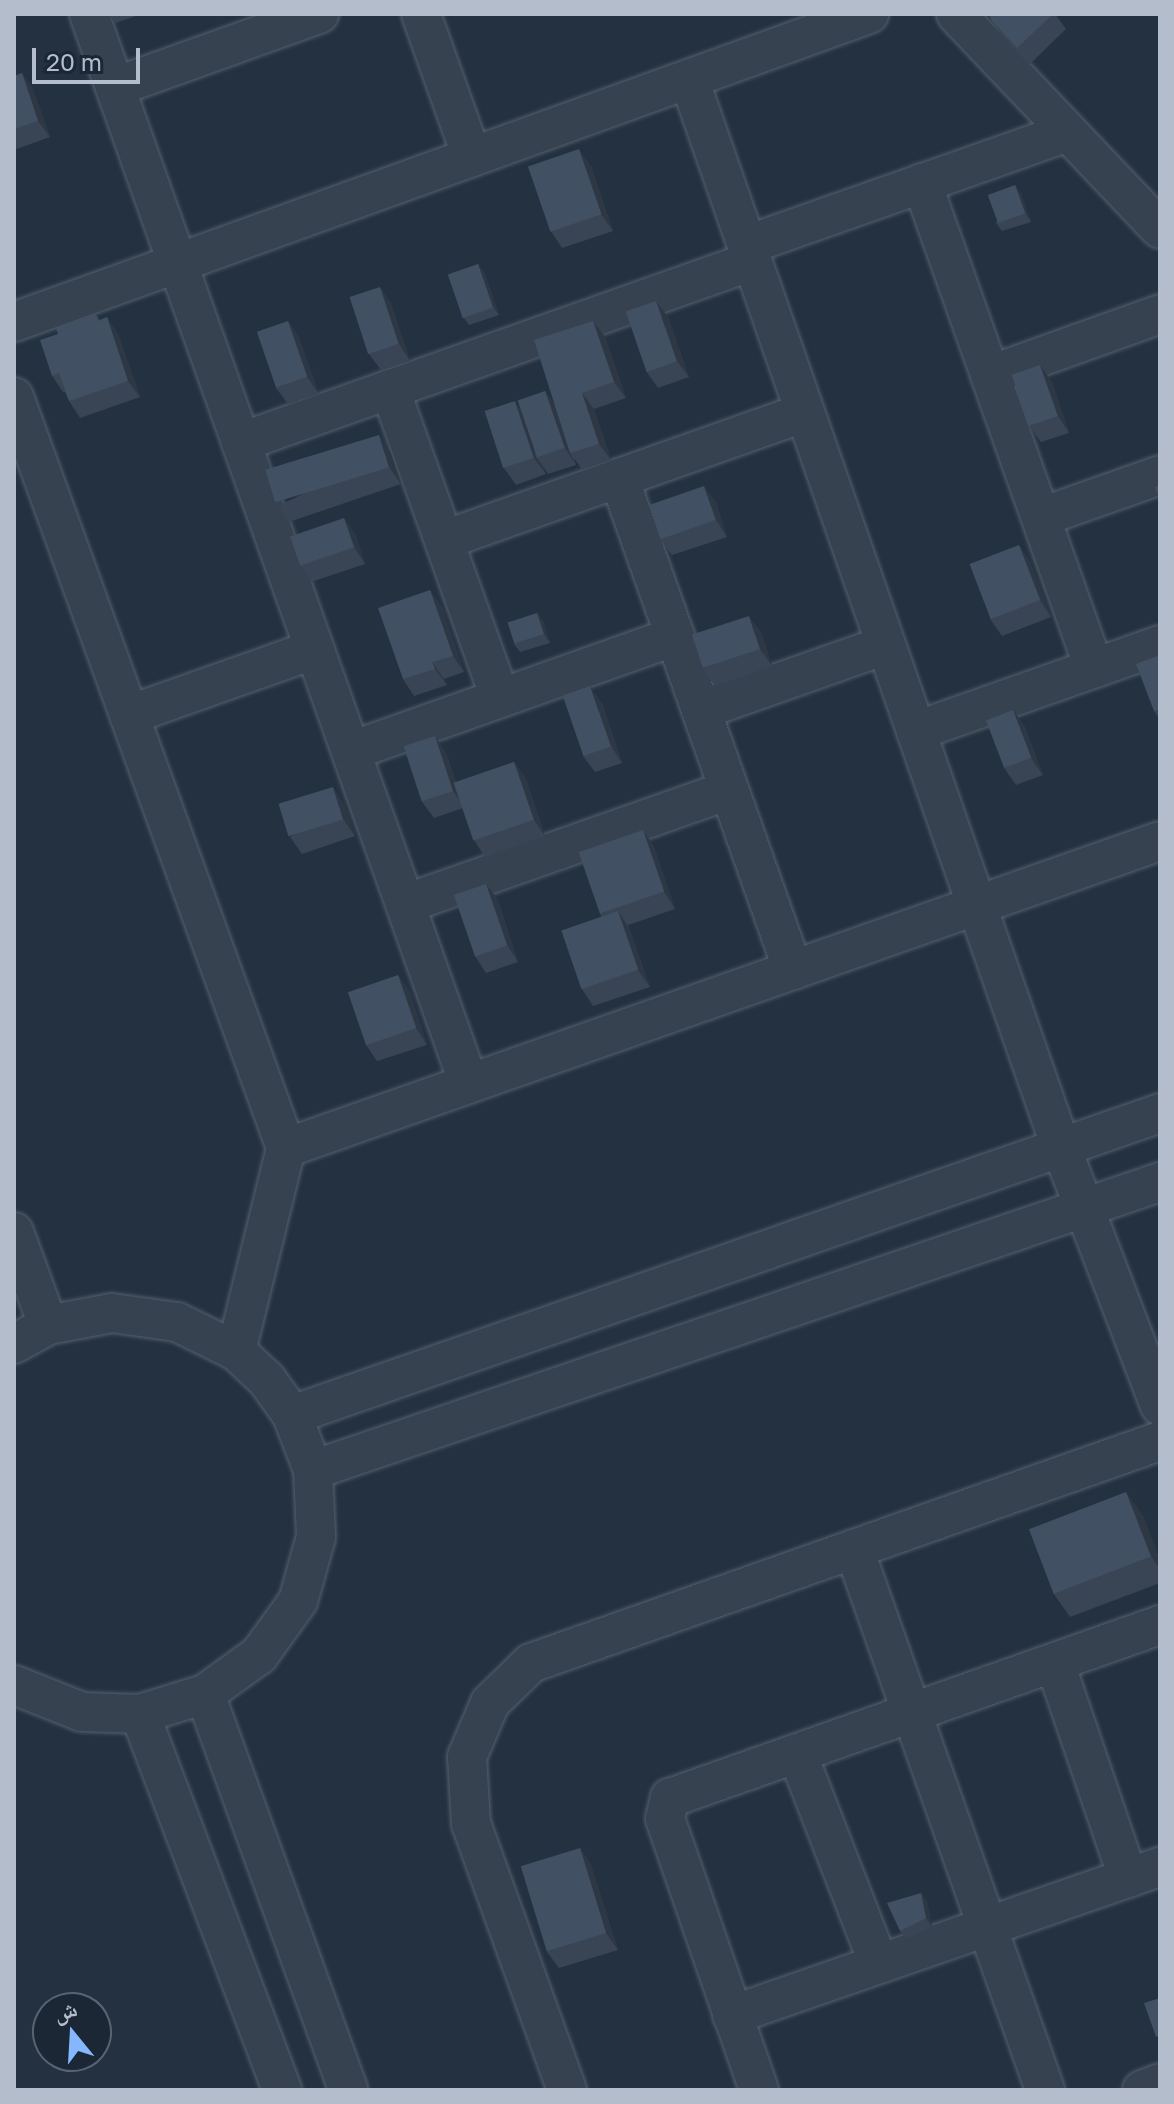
<!DOCTYPE html>
<html>
<head>
<meta charset="utf-8">
<style>
  body { margin:0 }
  #map { position:relative; width:1174px; height:2104px; overflow:hidden; background:#233141; font-family:"Golos Text","Noto Naskh Arabic",sans-serif }
  div>[style] { position:absolute }
  [style*='--x'] { left:calc(var(--x)*1px); top:calc(var(--y)*1px); width:calc(var(--w)*1px); rotate:calc(var(--a)*1deg) }
  .roads { filter:drop-shadow(0 0 2px #55606e) drop-shadow(0 0 2px #55606e) }
  .minor>* { height:38px; margin:-19px; padding:0 19px; transform-origin:19px; border-radius:19px; background:#374251 }
  .wall>* { inset:0; background:#394555 }
  .shaded-wall>* { inset:0; background:#2e3845 }
  .building>* { inset:0; background:#425063; transform-origin:0 0 }
  span { translate:-50% -50%; white-space:nowrap; text-align:center; line-height:1.15; -webkit-text-stroke:6px #1c2736; paint-order:stroke }
  .frame { position:absolute; inset:0; border:16px solid #b4bdcb; pointer-events:none }
  .north { position:absolute; left:32px; top:1992px; width:80px; height:80px; box-sizing:border-box; background:#1c2736; border:2px solid #596372; border-radius:50%; rotate:342deg; font-size:22px; font-weight:700; line-height:32px; text-align:center; color:#b4bdcb }
  .north::after { content:''; display:block; margin:auto; width:28px; height:36px; background:#85b7ff; clip-path:polygon(50% 0,100% 100%,50% 72%,0 100%) }
  .scale { position:absolute; left:32px; top:48px; width:108px; height:36px; box-sizing:border-box; border:4px solid #b4bdcb; border-top:0; padding-left:10px; font-size:24px; line-height:28px; white-space:nowrap; color:#b4bdcb; -webkit-text-stroke:6px #1c2736; paint-order:stroke }
</style>
</head>
<body>
<div id="map">
  <div class="roads">
    <div class="minor">
      <i style="--x:89;--y:14;--w:1135;--a:70.45"></i>
      <i style="--x:421;--y:14;--w:152;--a:70.4"></i>
      <i style="--x:956;--y:14;--w:296;--a:46.5"></i>
      <i style="--x:689;--y:79;--w:1131;--a:70.8"></i>
      <i style="--x:1061;--y:1147;--w:277;--a:69.1"></i>
      <i style="--x:115;--y:87;--w:217;--a:-19.7"></i>
      <i style="--x:922;--y:183;--w:515;--a:70.47"></i>
      <i style="--x:747;--y:245;--w:339;--a:-19.4"></i>
      <i style="--x:14;--y:322;--w:909;--a:-19.81"></i>
      <i style="--x:990;--y:375;--w:181;--a:-19.7"></i>
      <i style="--x:390;--y:389;--w:328;--a:70.4"></i>
      <i style="--x:14;--y:397;--w:799;--a:70.09"></i>
      <i style="--x:286;--y:1148;--w:209;--a:103.8"></i>
      <i style="--x:241;--y:442;--w:542;--a:-19.5"></i>
      <i style="--x:619;--y:478;--w:522;--a:70.52"></i>
      <i style="--x:1041;--y:517;--w:126;--a:-19.4"></i>
      <i style="--x:444;--y:540;--w:383;--a:-19.5"></i>
      <i style="--x:701;--y:710;--w:196;--a:-19.4"></i>
      <i style="--x:129;--y:715;--w:197;--a:-19.5"></i>
      <i style="--x:916;--y:731;--w:259;--a:-19.4"></i>
      <i style="--x:351;--y:751;--w:344;--a:-19.5"></i>
      <i style="--x:405;--y:904;--w:343;--a:-19.4"></i>
      <i style="--x:286;--y:1148;--w:926;--a:-19.35"></i>
      <i style="--x:14;--y:1232;--w:99;--a:69.9"></i>
      <i style="--x:14;--y:1344;--w:39;--a:-29"></i>
      <i style="--x:48;--y:1325;--w:65;--a:-10.6"></i>
      <i style="--x:112;--y:1313;--w:66;--a:7.9"></i>
      <i style="--x:177;--y:1322;--w:66;--a:26.2"></i>
      <i style="--x:236;--y:1351;--w:42;--a:43.1"></i>
      <i style="--x:267;--y:1380;--w:43;--a:54.5"></i>
      <i style="--x:292;--y:1415;--w:59;--a:69.1"></i>
      <i style="--x:313;--y:1470;--w:67;--a:87.4"></i>
      <i style="--x:316;--y:1537;--w:66;--a:105.7"></i>
      <i style="--x:298;--y:1601;--w:67;--a:125.8"></i>
      <i style="--x:259;--y:1655;--w:67;--a:144.2"></i>
      <i style="--x:205;--y:1694;--w:68;--a:162.9"></i>
      <i style="--x:140;--y:1714;--w:58;--a:-178"></i>
      <i style="--x:82;--y:1712;--w:73;--a:-158.3"></i>
      <i style="--x:292;--y:1415;--w:919;--a:-19.18"></i>
      <i style="--x:313;--y:1470;--w:895;--a:-18.78"></i>
      <i style="--x:854;--y:1549;--w:574;--a:70.55"></i>
      <i style="--x:1055;--y:1663;--w:227;--a:71.2"></i>
      <i style="--x:205;--y:1694;--w:421;--a:70.1"></i>
      <i style="--x:140;--y:1714;--w:402;--a:69.3"></i>
      <i style="--x:797;--y:1753;--w:226;--a:68.8"></i>
      <i style="--x:732;--y:2015;--w:453;--a:-19.1"></i>
      <i style="--x:567;--y:2090;--w:283;--a:-109.8"></i>
      <i style="--x:471;--y:1824;--w:67;--a:-93.4"></i>
      <i style="--x:467;--y:1757;--w:59;--a:-66.9"></i>
      <i style="--x:490;--y:1703;--w:57;--a:-44.3"></i>
      <i style="--x:531;--y:1663;--w:667;--a:-19.44"></i>
      <i style="--x:759;--y:2090;--w:287;--a:-109.1"></i>
      <i style="--x:665;--y:1819;--w:22;--a:-77"></i>
      <i style="--x:670;--y:1798;--w:520;--a:-19.45"></i>
      <i style="--x:1142;--y:2090;--w:19;--a:-21"></i>
    </div>
  </div>
  <div class="wall">
    <i style="clip-path:polygon(108px 14px,142px 14px,115px 23px)"></i>
    <i style="clip-path:polygon(989px 14px,1055px 14px,1066px 29px,1029px 65px,1004px 38px,992px 21px)"></i>
    <i style="clip-path:polygon(22px 73px,33px 90px,50px 137px,14px 150px,14px 76px)"></i>
    <i style="clip-path:polygon(591px 166px,613px 231px,562px 248px,551px 231px)"></i>
    <i style="clip-path:polygon(1015px 185px,1021px 194px,1031px 222px,1002px 231px,996px 223px)"></i>
    <i style="clip-path:polygon(478px 264px,484px 272px,499px 315px,469px 325px,463px 317px)"></i>
    <i style="clip-path:polygon(380px 287px,391px 304px,410px 361px,381px 370px,369px 354px)"></i>
    <i style="clip-path:polygon(96px 314px,100px 320px,107px 317px,118px 334px,140px 397px,80px 418px,69px 401px,65px 392px,63px 392px,52px 376px,58px 334px)"></i>
    <i style="clip-path:polygon(668px 317px,689px 377px,658px 388px,646px 371px)"></i>
    <i style="clip-path:polygon(288px 321px,299px 338px,319px 394px,288px 404px,276px 388px)"></i>
    <i style="clip-path:polygon(593px 321px,605px 337px,626px 398px,594px 409px,611px 460px,582px 470px,574px 458px,576px 465px,548px 474px,543px 466px,546px 474px,516px 485px,504px 468px,545px 391px,555px 405px)"></i>
    <i style="clip-path:polygon(1040px 365px,1052px 382px,1069px 433px,1041px 442px,1029px 426px)"></i>
    <i style="clip-path:polygon(390px 451px,401px 484px,289px 522px,278px 506px)"></i>
    <i style="clip-path:polygon(716px 502px,727px 537px,672px 555px,660px 539px)"></i>
    <i style="clip-path:polygon(344px 518px,355px 534px,365px 564px,311px 582px,300px 565px)"></i>
    <i style="clip-path:polygon(1019px 545px,1030px 562px,1051px 617px,1002px 636px,990px 619px)"></i>
    <i style="clip-path:polygon(430px 590px,442px 607px,464px 672px,444px 679px,447px 685px,414px 696px,403px 679px)"></i>
    <i style="clip-path:polygon(537px 613px,543px 621px,550px 643px,520px 652px,514px 644px)"></i>
    <i style="clip-path:polygon(761px 632px,772px 666px,715px 686px,703px 669px)"></i>
    <i style="clip-path:polygon(1160px 655px,1160px 720px,1154px 711px)"></i>
    <i style="clip-path:polygon(602px 703px,622px 763px,595px 772px,583px 756px)"></i>
    <i style="clip-path:polygon(1013px 710px,1025px 727px,1043px 775px,1016px 785px,1004px 768px)"></i>
    <i style="clip-path:polygon(435px 736px,446px 753px,456px 782px,514px 762px,526px 779px,545px 836px,485px 857px,474px 840px,463px 808px,434px 818px,422px 802px)"></i>
    <i style="clip-path:polygon(344px 804px,355px 836px,302px 854px,290px 837px)"></i>
    <i style="clip-path:polygon(643px 830px,654px 847px,675px 909px,628px 925px,650px 987px,593px 1006px,582px 989px,601px 916px,600px 914px)"></i>
    <i style="clip-path:polygon(486px 884px,498px 900px,518px 962px,486px 973px,475px 956px)"></i>
    <i style="clip-path:polygon(398px 975px,410px 992px,427px 1045px,377px 1061px,366px 1045px)"></i>
    <i style="clip-path:polygon(1126px 1492px,1143px 1516px,1160px 1560px,1160px 1583px,1070px 1617px,1053px 1593px)"></i>
    <i style="clip-path:polygon(580px 1848px,591px 1865px,618px 1950px,559px 1968px,547px 1952px)"></i>
    <i style="clip-path:polygon(921px 1893px,927px 1902px,932px 1927px,906px 1939px,900px 1931px)"></i>
  </div>
  <div class="shaded-wall">
    <i style="clip-path:polygon(22px 73px,33px 90px,50px 137px,38px 121px)"></i>
    <i style="clip-path:polygon(579px 149px,591px 166px,613px 231px,601px 214px)"></i>
    <i style="clip-path:polygon(1015px 185px,1021px 194px,1031px 222px,1025px 213px)"></i>
    <i style="clip-path:polygon(478px 264px,484px 272px,499px 315px,493px 307px)"></i>
    <i style="clip-path:polygon(380px 287px,391px 304px,410px 361px,399px 344px)"></i>
    <i style="clip-path:polygon(656px 301px,668px 317px,689px 377px,677px 361px)"></i>
    <i style="clip-path:polygon(107px 317px,118px 334px,140px 397px,128px 381px)"></i>
    <i style="clip-path:polygon(288px 321px,299px 338px,319px 394px,307px 377px)"></i>
    <i style="clip-path:polygon(593px 321px,605px 337px,626px 398px,614px 382px)"></i>
    <i style="clip-path:polygon(1040px 365px,1052px 382px,1069px 433px,1058px 416px)"></i>
    <i style="clip-path:polygon(545px 391px,556px 407px,570px 453px,576px 465px,565px 448px)"></i>
    <i style="clip-path:polygon(582px 393px,594px 409px,611px 460px,599px 444px)"></i>
    <i style="clip-path:polygon(515px 401px,527px 418px,536px 457px,543px 466px,546px 474px,534px 458px)"></i>
    <i style="clip-path:polygon(379px 435px,390px 451px,401px 484px,389px 467px)"></i>
    <i style="clip-path:polygon(704px 486px,716px 502px,727px 537px,716px 520px)"></i>
    <i style="clip-path:polygon(344px 518px,355px 534px,365px 564px,354px 547px)"></i>
    <i style="clip-path:polygon(1019px 545px,1030px 562px,1051px 617px,1040px 600px)"></i>
    <i style="clip-path:polygon(430px 590px,442px 607px,464px 672px,453px 656px)"></i>
    <i style="clip-path:polygon(537px 613px,543px 621px,550px 643px,544px 634px)"></i>
    <i style="clip-path:polygon(749px 616px,761px 632px,772px 666px,760px 649px)"></i>
    <i style="clip-path:polygon(432px 662px,444px 679px,447px 685px,435px 669px)"></i>
    <i style="clip-path:polygon(590px 686px,602px 703px,622px 763px,611px 746px)"></i>
    <i style="clip-path:polygon(1013px 710px,1025px 727px,1043px 775px,1031px 758px)"></i>
    <i style="clip-path:polygon(435px 736px,446px 753px,465px 808px,453px 791px)"></i>
    <i style="clip-path:polygon(514px 762px,526px 779px,545px 836px,534px 820px)"></i>
    <i style="clip-path:polygon(333px 787px,344px 804px,355px 836px,343px 819px)"></i>
    <i style="clip-path:polygon(643px 830px,654px 847px,675px 909px,664px 892px)"></i>
    <i style="clip-path:polygon(486px 884px,498px 900px,518px 962px,507px 945px)"></i>
    <i style="clip-path:polygon(618px 911px,629px 928px,650px 987px,638px 970px)"></i>
    <i style="clip-path:polygon(398px 975px,410px 992px,427px 1045px,416px 1028px)"></i>
    <i style="clip-path:polygon(1126px 1492px,1143px 1516px,1160px 1560px,1160px 1569px,1151px 1556px)"></i>
    <i style="clip-path:polygon(580px 1848px,591px 1865px,618px 1950px,606px 1933px)"></i>
    <i style="clip-path:polygon(921px 1893px,927px 1902px,932px 1927px,926px 1918px)"></i>
  </div>
  <div class="building">
    <i style="clip-path:polygon(989px 14px,1053px 14px,1017px 48px,992px 21px)"></i>
    <i style="clip-path:polygon(22px 73px,38px 121px,14px 129px,14px 76px)"></i>
    <i style="left:579px;top:149px;width:69px;height:54px;rotate:71deg"></i>
    <i style="left:1015px;top:185px;width:30px;height:29px;rotate:70deg"></i>
    <i style="left:478px;top:264px;width:46px;height:32px;rotate:71deg"></i>
    <i style="left:380px;top:287px;width:60px;height:32px;rotate:72deg"></i>
    <i style="left:656px;top:301px;width:64px;height:32px;rotate:71deg"></i>
    <i style="clip-path:polygon(96px 314px,98px 321px,107px 317px,128px 381px,69px 401px,59px 373px,52px 376px,40px 340px,58px 334px,56px 328px)"></i>
    <i style="left:288px;top:321px;width:59px;height:33px;rotate:71deg"></i>
    <i style="clip-path:polygon(593px 321px,614px 382px,582px 393px,599px 444px,570px 453px,534px 340px)"></i>
    <i style="left:1040px;top:365px;width:54px;height:30px;rotate:71deg"></i>
    <i style="left:545px;top:391px;width:60px;height:29px;rotate:71deg"></i>
    <i style="left:515px;top:401px;width:60px;height:32px;rotate:72deg"></i>
    <i style="left:379px;top:435px;width:34px;height:119px;rotate:73deg"></i>
    <i style="left:704px;top:486px;width:36px;height:58px;rotate:71deg"></i>
    <i style="clip-path:polygon(1160px 486px,1160px 500px,1155px 487px)"></i>
    <i style="left:344px;top:518px;width:31px;height:57px;rotate:71deg"></i>
    <i style="left:1019px;top:545px;width:59px;height:53px;rotate:69deg"></i>
    <i style="clip-path:polygon(430px 590px,453px 656px,432px 662px,435px 669px,403px 679px,378px 608px)"></i>
    <i style="left:537px;top:613px;width:22px;height:31px;rotate:72deg"></i>
    <i style="left:749px;top:616px;width:35px;height:60px;rotate:72deg"></i>
    <i style="clip-path:polygon(1160px 655px,1160px 709px,1154px 711px,1136px 664px)"></i>
    <i style="left:590px;top:686px;width:64px;height:29px;rotate:71deg"></i>
    <i style="left:1013px;top:710px;width:51px;height:29px;rotate:69deg"></i>
    <i style="left:435px;top:736px;width:58px;height:33px;rotate:72deg"></i>
    <i style="left:514px;top:762px;width:61px;height:64px;rotate:71deg"></i>
    <i style="left:333px;top:787px;width:34px;height:57px;rotate:73deg"></i>
    <i style="left:643px;top:830px;width:65px;height:68px;rotate:71deg"></i>
    <i style="left:486px;top:884px;width:65px;height:34px;rotate:71deg"></i>
    <i style="left:618px;top:911px;width:62px;height:60px;rotate:71deg"></i>
    <i style="left:398px;top:975px;width:56px;height:53px;rotate:71deg"></i>
    <i style="left:1126px;top:1492px;width:69px;height:104px;rotate:69deg"></i>
    <i style="left:580px;top:1848px;width:89px;height:62px;rotate:73deg"></i>
    <i style="clip-path:polygon(921px 1893px,926px 1918px,900px 1931px,887px 1903px)"></i>
    <i style="clip-path:polygon(1160px 1998px,1160px 2035px,1156px 2037px,1144px 2003px)"></i>
  </div>
  <div class="frame"></div>
  <div class="north">ش</div>
  <div class="scale">20 m</div>
</div>
</body>
</html>
